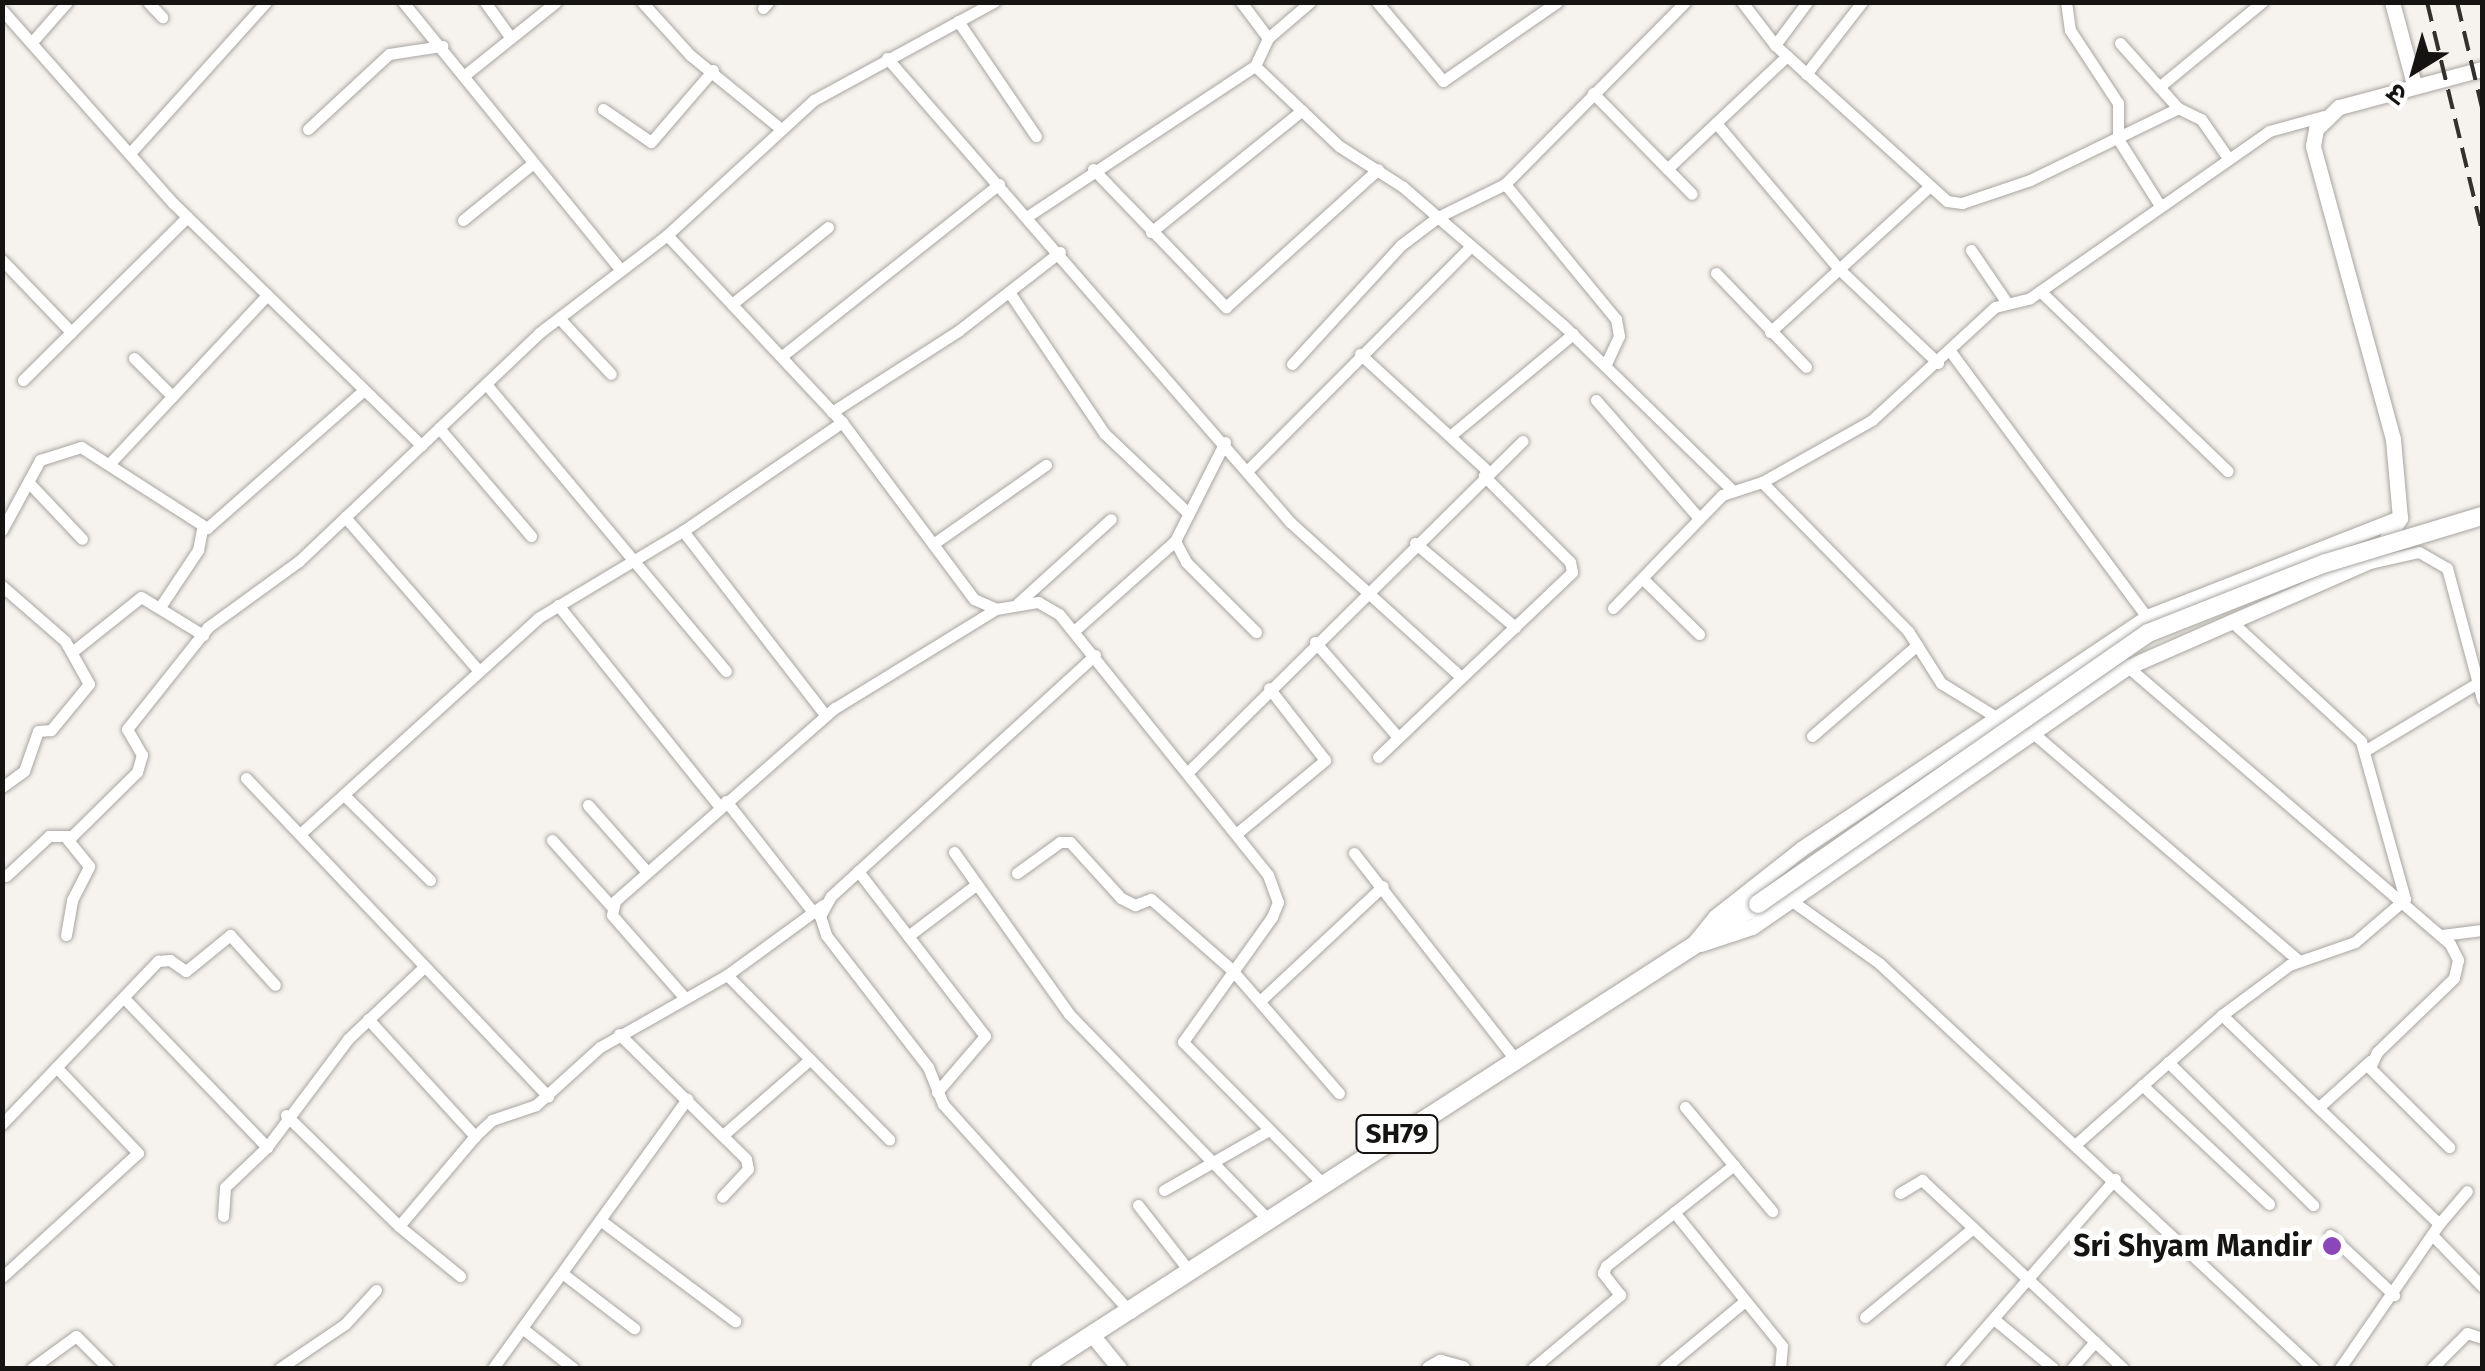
<!DOCTYPE html>
<html>
<head>
<meta charset="utf-8">
<style>
  body { margin:0 }
  #map { position:relative; width:2485px; height:1371px; overflow:hidden; background:#f6f3ee; font-family:"Fira Sans","Noto Sans Devanagari",sans-serif }
  div>[style] { position:absolute }
  [style*='--x'] { left:calc(var(--x)*1px); top:calc(var(--y)*1px); width:calc(var(--w)*1px); rotate:calc(var(--a)*1deg) }
  .roads { filter:drop-shadow(0 0 2px #a8a5a1) drop-shadow(0 0 2px #a8a5a1) }
  .minor>* { height:11px; margin:-5.5px; padding:0 5.5px; transform-origin:5.5px; border-radius:5.5px; background:#fff }
  .secondary>* { height:15px; margin:-7.5px; padding:0 7.5px; transform-origin:7.5px; border-radius:7.5px; background:#fff }
  .primary>* { height:18px; margin:-9px; padding:0 9px; transform-origin:9px; border-radius:9px; background:#fff }
  .rail>* { height:4px; margin-top:-2px; transform-origin:0; background:repeating-linear-gradient(90deg,#32312e 0 20px,transparent 0 30px) }
  .bridges { filter:drop-shadow(0 0 2px #a8a5a1) drop-shadow(0 0 2px #a8a5a1) }
  .primary-bridge>* { height:18px; margin:-9px; padding:0 9px; transform-origin:9px; border-radius:9px; background:#fff }
  .dots>* { width:28px; height:28px; translate:-50% -50%; box-sizing:border-box; border:5px solid #fff; border-radius:50% }
  span { translate:-50% -50%; white-space:nowrap; text-align:center; line-height:1.15; -webkit-text-stroke:10px #fff; paint-order:stroke }
  .shield-label span { padding:2px 8px; background:#fff; border:2px solid; border-radius:8px; -webkit-text-stroke-width:0 }
  .shield-label { font-size:28px; color:#151412; font-weight:700 }
  .poi-label { font-size:30px; color:#151412; font-weight:700 }
  .right { translate:-100% -50%; text-align:right }
  .frame { position:absolute; inset:0; border:5px solid #151412; pointer-events:none }
  .north { position:absolute; left:2365px; top:20px; width:100px; height:100px; -webkit-text-stroke:8px #fff; paint-order:stroke; rotate:217deg; font-size:28px; font-weight:700; line-height:40px; text-align:center; color:#151412 }
  .north::after { content:''; display:block; margin:auto; width:35px; height:45px; background:#151412; clip-path:polygon(50% 0,100% 100%,50% 72%,0 100%) }
</style>
</head>
<body>
<div id="map">
  <div class="roads">
    <div class="minor">
      <i style="--x:148;--y:2;--w:21;--a:47"></i>
      <i style="--x:403;--y:2;--w:345;--a:50.9"></i>
      <i style="--x:485;--y:2;--w:44;--a:54.2"></i>
      <i style="--x:642;--y:2;--w:72;--a:47.8"></i>
      <i style="--x:690;--y:55;--w:117;--a:39.1"></i>
      <i style="--x:1241;--y:2;--w:45;--a:53.1"></i>
      <i style="--x:1377;--y:2;--w:103;--a:50.1"></i>
      <i style="--x:1443;--y:81;--w:139;--a:-34.7"></i>
      <i style="--x:1742;--y:2;--w:54;--a:52.5"></i>
      <i style="--x:1775;--y:45;--w:232;--a:42.2"></i>
      <i style="--x:1947;--y:201;--w:15;--a:8"></i>
      <i style="--x:1962;--y:203;--w:72;--a:-18.7"></i>
      <i style="--x:2030;--y:180;--w:165;--a:-25.9"></i>
      <i style="--x:2178;--y:108;--w:25;--a:26"></i>
      <i style="--x:2201;--y:119;--w:47;--a:55.3"></i>
      <i style="--x:2066;--y:2;--w:28;--a:82"></i>
      <i style="--x:2070;--y:30;--w:87;--a:56.7"></i>
      <i style="--x:2118;--y:103;--w:36;--a:90"></i>
      <i style="--x:2118;--y:139;--w:77;--a:57.8"></i>
      <i style="--x:763;--y:8;--w:8;--a:-50"></i>
      <i style="--x:2;--y:10;--w:258;--a:48.5"></i>
      <i style="--x:173;--y:203;--w:347;--a:44.3"></i>
      <i style="--x:958;--y:21;--w:139;--a:55.9"></i>
      <i style="--x:32;--y:42;--w:53;--a:-48.8"></i>
      <i style="--x:2120;--y:43;--w:87;--a:48.3"></i>
      <i style="--x:1775;--y:45;--w:54;--a:-53.3"></i>
      <i style="--x:887;--y:58;--w:615;--a:49.02"></i>
      <i style="--x:1290;--y:522;--w:231;--a:42.2"></i>
      <i style="--x:1255;--y:66;--w:31;--a:-65"></i>
      <i style="--x:1268;--y:38;--w:55;--a:-40.6"></i>
      <i style="--x:466;--y:74;--w:115;--a:-38.7"></i>
      <i style="--x:1806;--y:74;--w:91;--a:-52.1"></i>
      <i style="--x:2159;--y:87;--w:134;--a:-39.5"></i>
      <i style="--x:1593;--y:93;--w:141;--a:45.6"></i>
      <i style="--x:603;--y:109;--w:58;--a:34.5"></i>
      <i style="--x:651;--y:142;--w:95;--a:-49.3"></i>
      <i style="--x:1716;--y:123;--w:189;--a:49.9"></i>
      <i style="--x:1838;--y:268;--w:138;--a:43.5"></i>
      <i style="--x:308;--y:129;--w:110;--a:-42.8"></i>
      <i style="--x:389;--y:54;--w:54;--a:-8.6"></i>
      <i style="--x:131;--y:152;--w:202;--a:-48"></i>
      <i style="--x:1093;--y:169;--w:192;--a:46.1"></i>
      <i style="--x:1226;--y:307;--w:205;--a:-42.2"></i>
      <i style="--x:1667;--y:169;--w:165;--a:-43.3"></i>
      <i style="--x:1505;--y:184;--w:175;--a:50.6"></i>
      <i style="--x:1616;--y:319;--w:17;--a:80"></i>
      <i style="--x:1619;--y:336;--w:33;--a:115"></i>
      <i style="--x:1028;--y:216;--w:272;--a:-33.5"></i>
      <i style="--x:1255;--y:66;--w:116;--a:43.6"></i>
      <i style="--x:1339;--y:146;--w:76;--a:32.6"></i>
      <i style="--x:1403;--y:187;--w:211;--a:40.8"></i>
      <i style="--x:1563;--y:325;--w:236;--a:44.3"></i>
      <i style="--x:463;--y:220;--w:89;--a:-39.1"></i>
      <i style="--x:1151;--y:232;--w:194;--a:-38.9"></i>
      <i style="--x:667;--y:235;--w:256;--a:46.9"></i>
      <i style="--x:842;--y:422;--w:221;--a:53.3"></i>
      <i style="--x:974;--y:599;--w:24;--a:24"></i>
      <i style="--x:996;--y:609;--w:43;--a:-9.5"></i>
      <i style="--x:1038;--y:602;--w:24;--a:30"></i>
      <i style="--x:1059;--y:614;--w:334;--a:51.3"></i>
      <i style="--x:1268;--y:875;--w:29;--a:70"></i>
      <i style="--x:1278;--y:902;--w:16;--a:112"></i>
      <i style="--x:1272;--y:917;--w:153;--a:125.5"></i>
      <i style="--x:1183;--y:1042;--w:198;--a:45.4"></i>
      <i style="--x:1971;--y:250;--w:64;--a:55.8"></i>
      <i style="--x:2;--y:260;--w:100;--a:46.2"></i>
      <i style="--x:1716;--y:273;--w:130;--a:46.2"></i>
      <i style="--x:2040;--y:291;--w:260;--a:43.8"></i>
      <i style="--x:1009;--y:292;--w:170;--a:56"></i>
      <i style="--x:1104;--y:433;--w:115;--a:43.6"></i>
      <i style="--x:732;--y:304;--w:123;--a:-38.7"></i>
      <i style="--x:559;--y:318;--w:76;--a:47.1"></i>
      <i style="--x:1770;--y:332;--w:215;--a:-42.4"></i>
      <i style="--x:1950;--y:351;--w:331;--a:53.5"></i>
      <i style="--x:1360;--y:354;--w:175;--a:42.5"></i>
      <i style="--x:782;--y:356;--w:277;--a:-38.4"></i>
      <i style="--x:134;--y:358;--w:54;--a:45"></i>
      <i style="--x:1292;--y:364;--w:161;--a:-47.5"></i>
      <i style="--x:1401;--y:245;--w:46;--a:-37.1"></i>
      <i style="--x:1438;--y:217;--w:75;--a:-26.2"></i>
      <i style="--x:1505;--y:184;--w:256;--a:-45.3"></i>
      <i style="--x:23;--y:380;--w:231;--a:-44.8"></i>
      <i style="--x:486;--y:384;--w:374;--a:50.1"></i>
      <i style="--x:1596;--y:400;--w:157;--a:48.9"></i>
      <i style="--x:832;--y:412;--w:150;--a:-32.7"></i>
      <i style="--x:958;--y:331;--w:129;--a:-37.8"></i>
      <i style="--x:439;--y:428;--w:142;--a:49.6"></i>
      <i style="--x:1450;--y:436;--w:160;--a:-39.7"></i>
      <i style="--x:1225;--y:442;--w:111;--a:116.8"></i>
      <i style="--x:1175;--y:541;--w:24;--a:62"></i>
      <i style="--x:1186;--y:562;--w:99;--a:45"></i>
      <i style="--x:110;--y:463;--w:230;--a:-46.9"></i>
      <i style="--x:1247;--y:471;--w:317;--a:-45.1"></i>
      <i style="--x:1762;--y:482;--w:209;--a:45.6"></i>
      <i style="--x:1908;--y:631;--w:62;--a:57.6"></i>
      <i style="--x:1941;--y:683;--w:65;--a:31.7"></i>
      <i style="--x:31;--y:485;--w:74;--a:46.6"></i>
      <i style="--x:345;--y:517;--w:203;--a:49"></i>
      <i style="--x:2;--y:530;--w:80;--a:-61.5"></i>
      <i style="--x:40;--y:460;--w:43;--a:-17.6"></i>
      <i style="--x:81;--y:447;--w:150;--a:32.7"></i>
      <i style="--x:207;--y:528;--w:209;--a:-41.3"></i>
      <i style="--x:683;--y:531;--w:232;--a:52.3"></i>
      <i style="--x:1415;--y:543;--w:131;--a:40"></i>
      <i style="--x:933;--y:544;--w:138;--a:-35"></i>
      <i style="--x:2370;--y:563;--w:50;--a:-12.7"></i>
      <i style="--x:2419;--y:552;--w:32;--a:30"></i>
      <i style="--x:2447;--y:568;--w:136;--a:75"></i>
      <i style="--x:1642;--y:578;--w:80;--a:44.5"></i>
      <i style="--x:2;--y:586;--w:84;--a:41.1"></i>
      <i style="--x:65;--y:641;--w:49;--a:60.8"></i>
      <i style="--x:89;--y:684;--w:60;--a:129.6"></i>
      <i style="--x:51;--y:730;--w:13;--a:176"></i>
      <i style="--x:38;--y:731;--w:42;--a:109.3"></i>
      <i style="--x:24;--y:771;--w:27;--a:144"></i>
      <i style="--x:1018;--y:603;--w:125;--a:-42.1"></i>
      <i style="--x:558;--y:605;--w:259;--a:51.3"></i>
      <i style="--x:160;--y:607;--w:69;--a:-56.3"></i>
      <i style="--x:198;--y:550;--w:20;--a:-79"></i>
      <i style="--x:1613;--y:608;--w:157;--a:-46"></i>
      <i style="--x:1722;--y:495;--w:42;--a:-18"></i>
      <i style="--x:1762;--y:482;--w:126;--a:-29.4"></i>
      <i style="--x:1872;--y:420;--w:167;--a:-42.6"></i>
      <i style="--x:1995;--y:307;--w:36;--a:-14"></i>
      <i style="--x:2030;--y:298;--w:292;--a:-34.9"></i>
      <i style="--x:2269;--y:131;--w:57;--a:-15.3"></i>
      <i style="--x:1074;--y:631;--w:135;--a:-41.7"></i>
      <i style="--x:1315;--y:642;--w:126;--a:48.9"></i>
      <i style="--x:72;--y:652;--w:88;--a:-38.6"></i>
      <i style="--x:141;--y:597;--w:73;--a:31.5"></i>
      <i style="--x:1095;--y:655;--w:357;--a:137.6"></i>
      <i style="--x:831;--y:896;--w:23;--a:119"></i>
      <i style="--x:820;--y:916;--w:20;--a:72"></i>
      <i style="--x:826;--y:935;--w:167;--a:52.3"></i>
      <i style="--x:928;--y:1067;--w:40;--a:68"></i>
      <i style="--x:943;--y:1104;--w:281;--a:48"></i>
      <i style="--x:2128;--y:667;--w:425;--a:40.7"></i>
      <i style="--x:2450;--y:944;--w:18;--a:63"></i>
      <i style="--x:2458;--y:960;--w:18;--a:103"></i>
      <i style="--x:2454;--y:978;--w:107;--a:136.1"></i>
      <i style="--x:2377;--y:1052;--w:17;--a:114"></i>
      <i style="--x:2370;--y:1068;--w:112;--a:45"></i>
      <i style="--x:2033;--y:733;--w:350;--a:40.6"></i>
      <i style="--x:1812;--y:736;--w:139;--a:-40.9"></i>
      <i style="--x:2366;--y:750;--w:132;--a:-31"></i>
      <i style="--x:1378;--y:757;--w:268;--a:-43.6"></i>
      <i style="--x:1572;--y:572;--w:10;--a:-101"></i>
      <i style="--x:1570;--y:562;--w:122;--a:-135"></i>
      <i style="--x:1187;--y:773;--w:472;--a:-44.7"></i>
      <i style="--x:246;--y:778;--w:439;--a:46.5"></i>
      <i style="--x:344;--y:795;--w:121;--a:44.7"></i>
      <i style="--x:726;--y:801;--w:141;--a:51.9"></i>
      <i style="--x:588;--y:805;--w:89;--a:48.6"></i>
      <i style="--x:300;--y:834;--w:321;--a:-42.2"></i>
      <i style="--x:538;--y:618;--w:169;--a:-31"></i>
      <i style="--x:683;--y:531;--w:193;--a:-34.4"></i>
      <i style="--x:1236;--y:834;--w:116;--a:-39.7"></i>
      <i style="--x:1325;--y:760;--w:91;--a:-127.9"></i>
      <i style="--x:552;--y:840;--w:89;--a:48.2"></i>
      <i style="--x:954;--y:852;--w:199;--a:54.6"></i>
      <i style="--x:1069;--y:1014;--w:286;--a:45.9"></i>
      <i style="--x:1354;--y:853;--w:261;--a:52"></i>
      <i style="--x:858;--y:871;--w:208;--a:52.4"></i>
      <i style="--x:985;--y:1036;--w:74;--a:130.6"></i>
      <i style="--x:1017;--y:873;--w:53;--a:-35.8"></i>
      <i style="--x:1060;--y:842;--w:10;--a:0"></i>
      <i style="--x:1070;--y:842;--w:76;--a:47.7"></i>
      <i style="--x:1121;--y:898;--w:16;--a:27"></i>
      <i style="--x:1135;--y:905;--w:17;--a:-21"></i>
      <i style="--x:1151;--y:899;--w:108;--a:41.2"></i>
      <i style="--x:1232;--y:970;--w:163;--a:49"></i>
      <i style="--x:6;--y:876;--w:59;--a:-42.9"></i>
      <i style="--x:49;--y:836;--w:23;--a:0"></i>
      <i style="--x:72;--y:836;--w:91;--a:-44.6"></i>
      <i style="--x:137;--y:772;--w:18;--a:-74"></i>
      <i style="--x:142;--y:755;--w:30;--a:-120"></i>
      <i style="--x:127;--y:729;--w:130;--a:-51.5"></i>
      <i style="--x:208;--y:627;--w:112;--a:-36"></i>
      <i style="--x:299;--y:561;--w:331;--a:-43.5"></i>
      <i style="--x:539;--y:333;--w:161;--a:-37.4"></i>
      <i style="--x:667;--y:235;--w:200;--a:-42.6"></i>
      <i style="--x:814;--y:100;--w:205;--a:-28.6"></i>
      <i style="--x:1792;--y:901;--w:107;--a:35.5"></i>
      <i style="--x:1879;--y:963;--w:594;--a:43.02"></i>
      <i style="--x:66;--y:935;--w:36;--a:-80"></i>
      <i style="--x:72;--y:900;--w:38;--a:-63"></i>
      <i style="--x:89;--y:866;--w:36;--a:-129"></i>
      <i style="--x:2442;--y:935;--w:40;--a:-7.1"></i>
      <i style="--x:908;--y:936;--w:81;--a:-37"></i>
      <i style="--x:727;--y:975;--w:231;--a:45.4"></i>
      <i style="--x:684;--y:997;--w:109;--a:-131.3"></i>
      <i style="--x:612;--y:915;--w:14;--a:-78"></i>
      <i style="--x:615;--y:901;--w:293;--a:-41.3"></i>
      <i style="--x:835;--y:708;--w:189;--a:-31.6"></i>
      <i style="--x:124;--y:998;--w:207;--a:46.2"></i>
      <i style="--x:1260;--y:1001;--w:168;--a:-43.1"></i>
      <i style="--x:2222;--y:1015;--w:301;--a:43.9"></i>
      <i style="--x:2439;--y:1224;--w:175;--a:124.5"></i>
      <i style="--x:368;--y:1019;--w:159;--a:47.6"></i>
      <i style="--x:619;--y:1034;--w:178;--a:44.5"></i>
      <i style="--x:746;--y:1159;--w:10;--a:79"></i>
      <i style="--x:748;--y:1169;--w:38;--a:133"></i>
      <i style="--x:2168;--y:1062;--w:204;--a:44.6"></i>
      <i style="--x:2142;--y:1085;--w:174;--a:43.1"></i>
      <i style="--x:1685;--y:1107;--w:136;--a:50.1"></i>
      <i style="--x:2319;--y:1107;--w:69;--a:-42"></i>
      <i style="--x:286;--y:1115;--w:158;--a:44.5"></i>
      <i style="--x:2;--y:1124;--w:226;--a:-46.3"></i>
      <i style="--x:158;--y:961;--w:12;--a:-5"></i>
      <i style="--x:170;--y:960;--w:19;--a:35"></i>
      <i style="--x:186;--y:971;--w:57;--a:-39.3"></i>
      <i style="--x:230;--y:935;--w:67;--a:48"></i>
      <i style="--x:723;--y:1135;--w:111;--a:-41"></i>
      <i style="--x:2076;--y:1144;--w:195;--a:-41.5"></i>
      <i style="--x:2222;--y:1015;--w:84;--a:-36.7"></i>
      <i style="--x:2289;--y:965;--w:70;--a:-19.2"></i>
      <i style="--x:2355;--y:942;--w:66;--a:-40.7"></i>
      <i style="--x:2405;--y:899;--w:164;--a:-105.6"></i>
      <i style="--x:2361;--y:741;--w:178;--a:-137.3"></i>
      <i style="--x:1164;--y:1190;--w:121;--a:-29.7"></i>
      <i style="--x:1900;--y:1193;--w:26;--a:-31"></i>
      <i style="--x:1922;--y:1180;--w:275;--a:43.1"></i>
      <i style="--x:1138;--y:1205;--w:85;--a:52.2"></i>
      <i style="--x:1674;--y:1212;--w:172;--a:51.1"></i>
      <i style="--x:1782;--y:1346;--w:22;--a:95"></i>
      <i style="--x:223;--y:1216;--w:29;--a:-86"></i>
      <i style="--x:225;--y:1187;--w:58;--a:-43.6"></i>
      <i style="--x:267;--y:1147;--w:135;--a:-53.1"></i>
      <i style="--x:348;--y:1039;--w:105;--a:-43.5"></i>
      <i style="--x:600;--y:1220;--w:169;--a:36.8"></i>
      <i style="--x:2439;--y:1224;--w:43;--a:-49.7"></i>
      <i style="--x:2330;--y:1235;--w:88;--a:43.2"></i>
      <i style="--x:2434;--y:1237;--w:69;--a:45.6"></i>
      <i style="--x:562;--y:1273;--w:91;--a:37.4"></i>
      <i style="--x:460;--y:1276;--w:79;--a:-140.7"></i>
      <i style="--x:399;--y:1226;--w:118;--a:-49.8"></i>
      <i style="--x:475;--y:1136;--w:23;--a:-43"></i>
      <i style="--x:492;--y:1120;--w:46;--a:-18.8"></i>
      <i style="--x:536;--y:1105;--w:86;--a:-42.2"></i>
      <i style="--x:600;--y:1047;--w:146;--a:-29.6"></i>
      <i style="--x:727;--y:975;--w:119;--a:-36.1"></i>
      <i style="--x:2;--y:1277;--w:184;--a:-42.4"></i>
      <i style="--x:138;--y:1153;--w:117;--a:-133.6"></i>
      <i style="--x:1865;--y:1317;--w:140;--a:-39.5"></i>
      <i style="--x:1995;--y:1320;--w:75;--a:39.6"></i>
      <i style="--x:522;--y:1328;--w:65;--a:38.1"></i>
      <i style="--x:32;--y:1368;--w:54;--a:-36"></i>
      <i style="--x:76;--y:1336;--w:45;--a:45"></i>
      <i style="--x:280;--y:1368;--w:78;--a:-34.1"></i>
      <i style="--x:345;--y:1324;--w:46;--a:-47.6"></i>
      <i style="--x:493;--y:1368;--w:332;--a:-54.2"></i>
      <i style="--x:1533;--y:1368;--w:114;--a:-40"></i>
      <i style="--x:1620;--y:1295;--w:28;--a:-128"></i>
      <i style="--x:1603;--y:1273;--w:8;--a:-67"></i>
      <i style="--x:1606;--y:1266;--w:163;--a:-38.3"></i>
      <i style="--x:1664;--y:1368;--w:105;--a:-39.6"></i>
      <i style="--x:1950;--y:1368;--w:251;--a:-48.9"></i>
      <i style="--x:2072;--y:1368;--w:35;--a:-49"></i>
      <i style="--x:2432;--y:1368;--w:49;--a:-45"></i>
      <i style="--x:2467;--y:1333;--w:16;--a:18"></i>
    </div>
    <div class="secondary">
      <i style="--x:2392;--y:2;--w:85;--a:75"></i>
      <i style="--x:1694;--y:943;--w:33;--a:-51"></i>
      <i style="--x:1715;--y:917;--w:110;--a:-38.3"></i>
      <i style="--x:1801;--y:849;--w:417;--a:-33.8"></i>
      <i style="--x:2147;--y:617;--w:272;--a:-21.4"></i>
      <i style="--x:1701;--y:944;--w:54;--a:-18.4"></i>
      <i style="--x:1752;--y:927;--w:457;--a:-34.7"></i>
      <i style="--x:2128;--y:667;--w:269;--a:-23.7"></i>
      <i style="--x:2374;--y:559;--w:49;--a:-57.6"></i>
      <i style="--x:2400;--y:518;--w:79;--a:-95.1"></i>
      <i style="--x:2393;--y:439;--w:304;--a:-105.3"></i>
      <i style="--x:2313;--y:146;--w:17;--a:-80"></i>
      <i style="--x:2316;--y:129;--w:32;--a:-44"></i>
      <i style="--x:2339;--y:107;--w:148;--a:-14.9"></i>
      <i style="--x:1093;--y:1336;--w:41;--a:50.9"></i>
      <i style="--x:1429;--y:1368;--w:13;--a:-29"></i>
      <i style="--x:1440;--y:1362;--w:23;--a:15"></i>
    </div>
    <div class="primary">
      <i style="--x:1040;--y:1368;--w:855;--a:-32.87"></i>
    </div>
  </div>
  <div class="rail">
    <i style="--x:2427;--y:2;--w:236;--a:76.5"></i>
    <i style="--x:2457;--y:2;--w:109;--a:76.7"></i>
  </div>
  <div class="bridges">
    <div class="primary-bridge">
      <i style="--x:1758;--y:904;--w:475;--a:-34.8"></i>
      <i style="--x:2148;--y:633;--w:191;--a:-21.5"></i>
      <i style="--x:2326;--y:563;--w:163;--a:-16.8"></i>
    </div>
  </div>
  <div class="dots">
    <i style="left:2332px;top:1246px;background:#8b46ba"></i>
  </div>
  <div class="shield-label">
    <span style="left:1397px;top:1134px">SH79</span>
  </div>
  <div class="poi-label">
    <span class="right" style="left:2312px;top:1246px">Sri Shyam Mandir</span>
  </div>
  <div class="frame"></div>
  <div class="north">उ</div>
</div>
</body>
</html>
